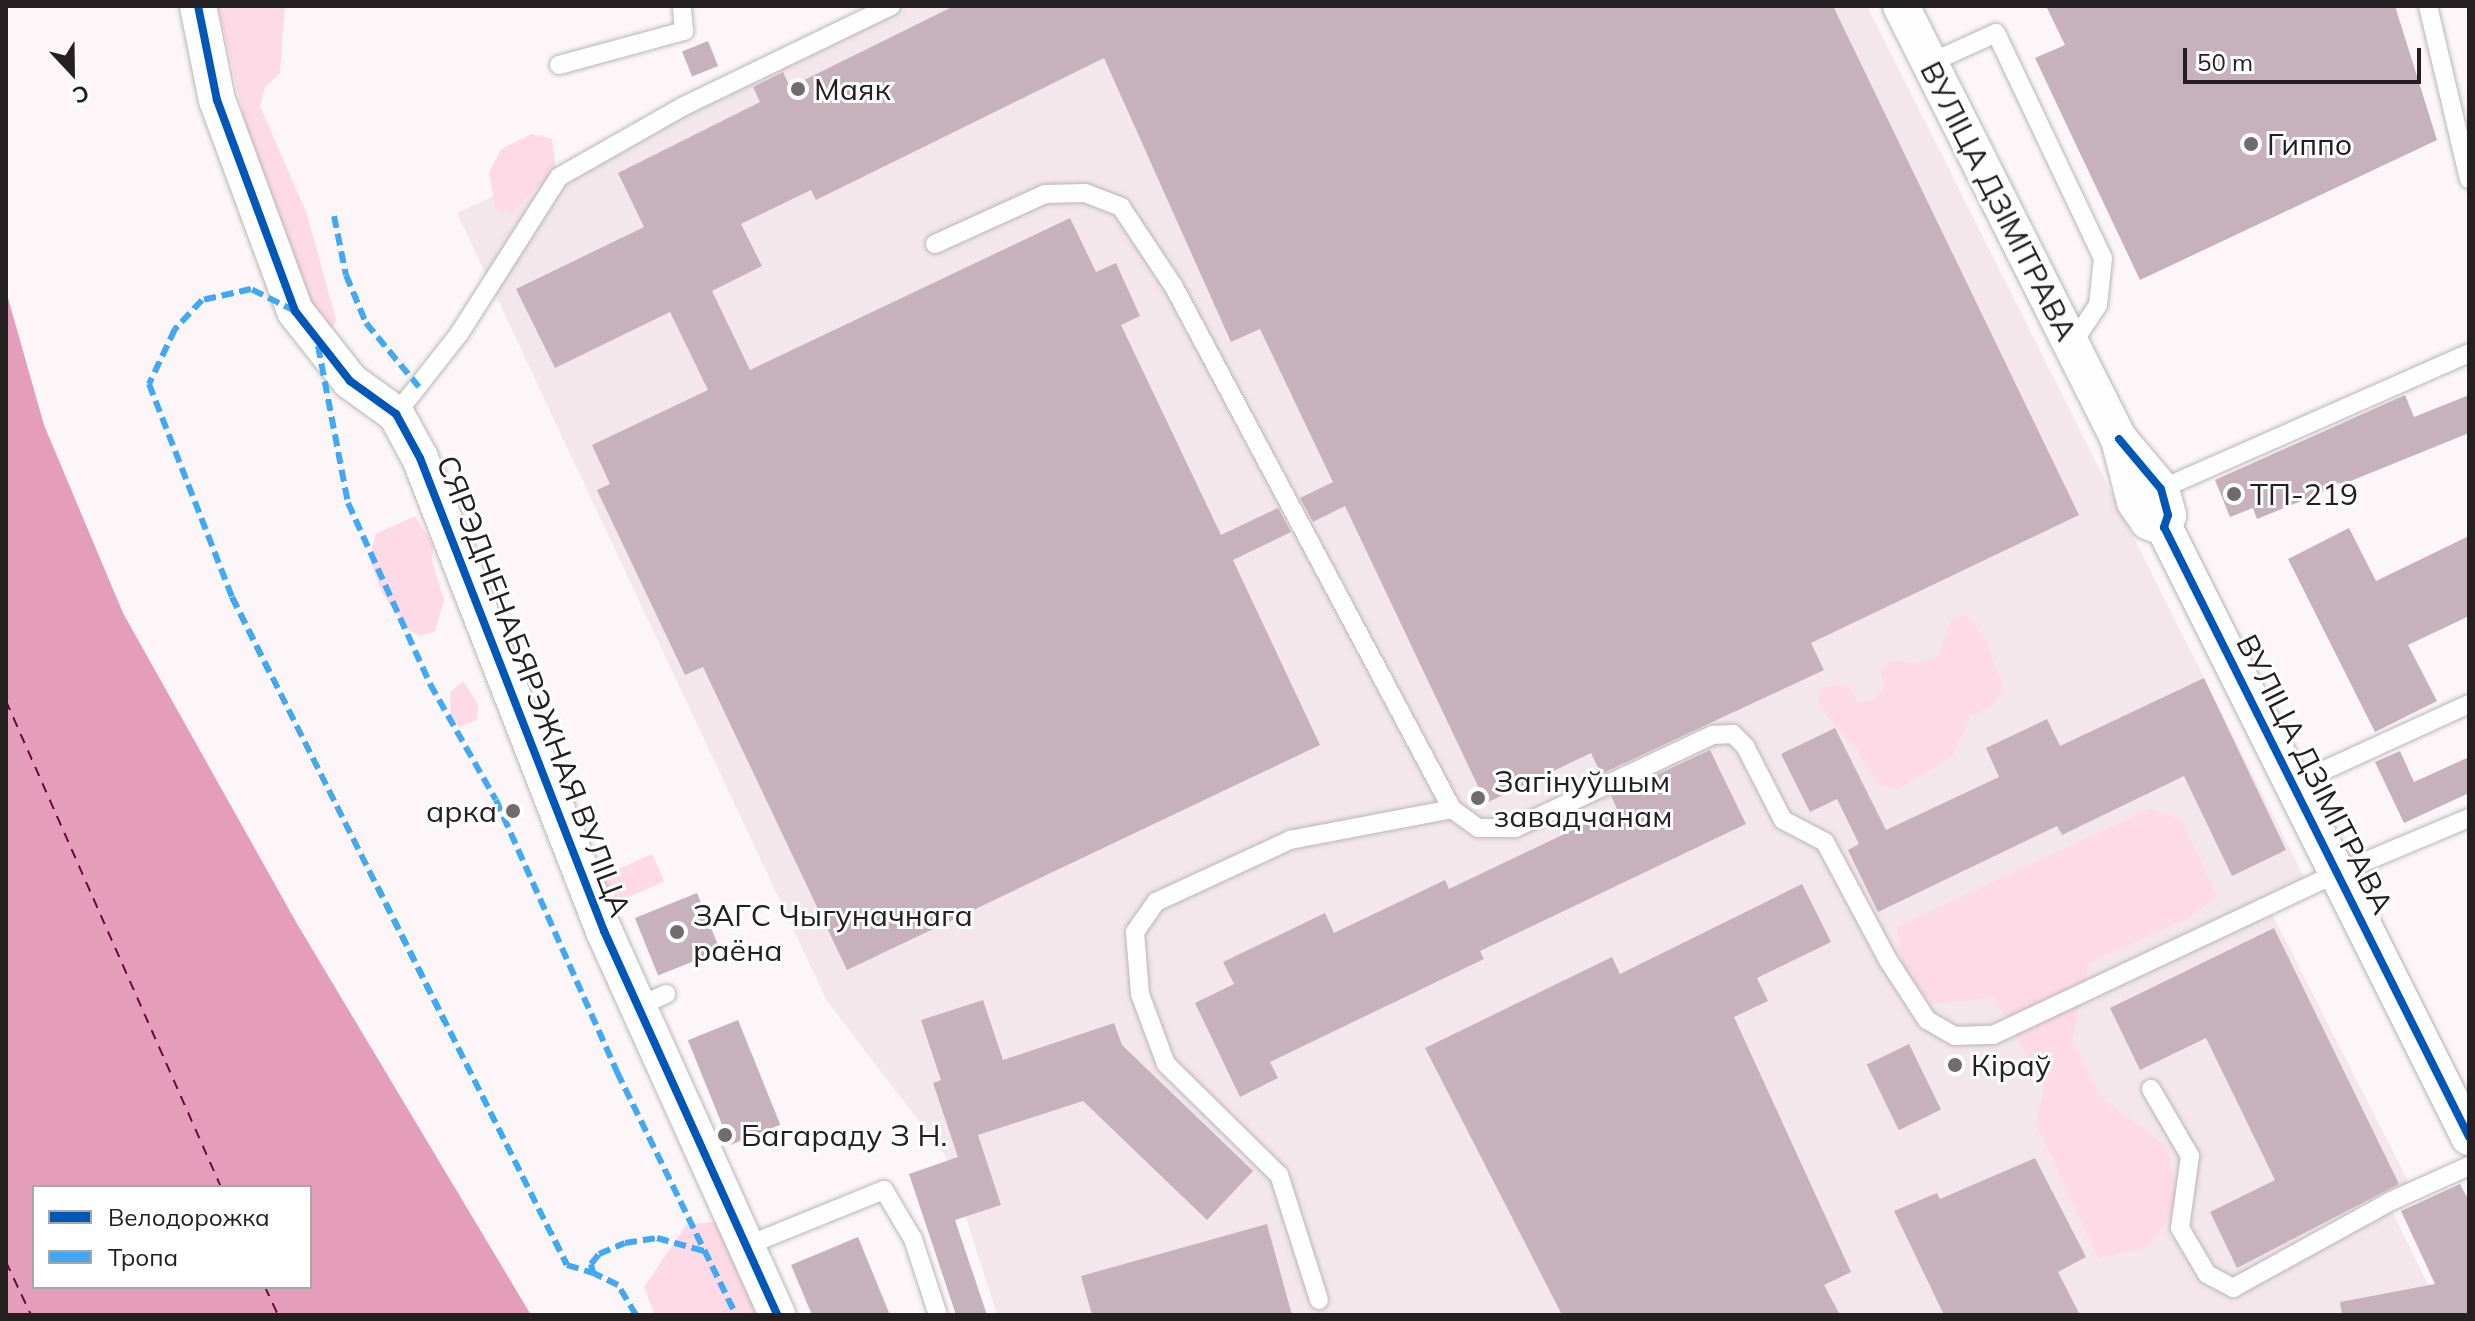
<!DOCTYPE html>
<html>
<head>
<meta charset="utf-8">
<style>
  body { margin:0 }
  #map { position:relative; width:2475px; height:1321px; overflow:hidden; background:#fcf6f8; font-family:Mulish,sans-serif }
  div>[style] { position:absolute }
  [style*='--x'] { left:calc(var(--x)*1px); top:calc(var(--y)*1px); width:calc(var(--w)*1px); rotate:calc(var(--a)*1deg) }
  .built>* { inset:0; background:#f4e7ec }
  .green>* { inset:0; background:#fedae7; transform-origin:0 0 }
  .water>* { inset:0; background:#e49eba }
  .ferry>* { height:2px; margin-top:-1px; transform-origin:0; background:repeating-linear-gradient(90deg,#630c39 0 10px,transparent 0 18px) }
  .building>* { inset:0; background:#c7b2bb; transform-origin:0 0 }
  .roads { filter:drop-shadow(0 0 2px #bab6b7) drop-shadow(0 0 2px #bab6b7) }
  .service>* { height:18px; margin:-9px; padding:0 9px; transform-origin:9px; border-radius:9px; background:#fffefe }
  .minor>* { height:36px; margin:-18px; padding:0 18px; transform-origin:18px; border-radius:18px; background:#fffefe }
  .quiet>* { height:6px; margin-top:-3px; transform-origin:0; background:repeating-linear-gradient(90deg,#3fa9f5 0 12px,transparent 0 18px) }
  .cycleway>* { height:8px; margin:-4px; padding:0 4px; transform-origin:4px; border-radius:4px; background:#0057b8 }
  .dots>* { width:22px; height:22px; translate:-50% -50%; box-sizing:border-box; border:4px solid #fff; border-radius:50% }
  span { translate:-50% -50%; white-space:nowrap; text-align:center; line-height:1.15; -webkit-text-stroke:6px #fff; paint-order:stroke }
  .poi-label { font-size:30px; color:#242022 }
  .left { translate:0 -50%; text-align:left }
  .right { translate:-100% -50%; text-align:right }
  .street-label { font-size:30px; color:#242022 }
  .frame { position:absolute; inset:0; border:8px solid #242022; pointer-events:none }
  .legend { position:absolute; left:32px; top:1185px; width:280px; height:104px; box-sizing:border-box; background:#fff; border:2px solid #a7a6a7; margin:0; padding:10px 14px; list-style:none; font-size:24px; color:#242022 }
  .legend li { display:flex; align-items:center; gap:16px; height:40px }
  .legend b { width:40px; border:2px solid #a7a6a7 }
  .north { position:absolute; left:32px; top:32px; width:80px; height:80px; -webkit-text-stroke:6px #fff; paint-order:stroke; rotate:158deg; font-size:22px; font-weight:700; line-height:32px; text-align:center; color:#242022 }
  .north::after { content:''; display:block; margin:auto; width:28px; height:36px; background:#242022; clip-path:polygon(50% 0,100% 100%,50% 72%,0 100%) }
  .scale { position:absolute; left:2183px; top:48px; width:238px; height:36px; box-sizing:border-box; border:4px solid #242022; border-top:0; padding-left:10px; font-size:24px; line-height:28px; white-space:nowrap; color:#242022; -webkit-text-stroke:6px #fff; paint-order:stroke }
</style>
</head>
<body>
<div id="map">
  <div class="built">
    <i style="clip-path:polygon(903px 6px,1867px 6px,2306px 881px,2266px 902px,2413px 1191px,2390px 1207px,2443px 1315px,997px 1315px,947px 1158px,827px 1001px,457px 213px)"></i>
  </div>
  <div class="green">
    <i style="clip-path:polygon(218px 6px,285px 6px,280px 73px,265px 87px,260px 106px,307px 214px,336px 320px,332px 329px,317px 325px,248px 135px)"></i>
    <i style="clip-path:polygon(532px 134px,552px 139px,556px 169px,511px 214px,495px 209px,489px 173px,501px 149px)"></i>
    <i style="clip-path:polygon(415px 516px,433px 545px,432px 560px,444px 600px,435px 631px,421px 636px,409px 631px,382px 593px,369px 558px,376px 534px)"></i>
    <i style="clip-path:polygon(1966px 615px,1986px 640px,2004px 690px,1990px 708px,1970px 716px,1952px 757px,1898px 789px,1878px 785px,1856px 748px,1827px 717px,1818px 700px,1821px 689px,1836px 684px,1849px 687px,1859px 703px,1874px 700px,1885px 686px,1880px 672px,1892px 660px,1917px 664px,1938px 656px,1951px 620px)"></i>
    <i style="clip-path:polygon(463px 681px,478px 704px,477px 720px,459px 727px,451px 715px,450px 692px)"></i>
    <i style="clip-path:polygon(2149px 809px,2181px 819px,2217px 896px,2190px 917px,2089px 963px,2072px 1040px,2101px 1098px,2165px 1145px,2181px 1203px,2147px 1247px,2098px 1258px,2036px 1124px,2044px 1086px,1994px 998px,1931px 1004px,1902px 962px,1897px 927px)"></i>
    <i style="left:652px;top:854px;width:30px;height:57px;rotate:66deg"></i>
    <i style="clip-path:polygon(718px 1221px,760px 1315px,655px 1315px,644px 1287px,686px 1225px)"></i>
  </div>
  <div class="water">
    <i style="clip-path:polygon(evenodd,6px 291px,44px 425px,123px 613px,296px 922px,531px 1315px,6px 1315px,6px 291px,34px 1187px,310px 1187px,310px 1287px,34px 1287px,34px 1187px)"></i>
  </div>
  <div class="ferry">
    <i style="--x:6;--y:701;--w:531;--a:66.14"></i>
    <i style="--x:6;--y:1262;--w:59;--a:64.7"></i>
    <i style="--x:265;--y:1287;--w:31;--a:65"></i>
  </div>
  <div class="building">
    <i style="clip-path:polygon(954px 6px,1833px 6px,2079px 515px,1811px 643px,1824px 670px,1601px 774px,1591px 753px,1486px 803px,1345px 506px,1313px 522px,1300px 498px,1333px 482px,1260px 329px,1231px 342px,1104px 58px,816px 200px,811px 190px,741px 224px,762px 266px,712px 291px,750px 370px,1070px 218px,1096px 272px,1116px 263px,1140px 316px,1121px 325px,1221px 535px,1278px 508px,1291px 532px,1233px 560px,1320px 745px,847px 970px,703px 667px,685px 675px,597px 490px,610px 484px,592px 445px,708px 390px,670px 312px,555px 368px,516px 289px,644px 227px,618px 173px,760px 102px,753px 87px,783px 72px,790px 87px)"></i>
    <i style="clip-path:polygon(2046px 6px,2395px 6px,2437px 140px,2140px 280px,2035px 58px,2065px 45px)"></i>
    <i style="left:708px;top:41px;width:27px;height:28px;rotate:68deg"></i>
    <i style="clip-path:polygon(2405px 395px,2414px 417px,2469px 395px,2469px 433px,2257px 519px,2253px 508px,2230px 517px,2215px 480px)"></i>
    <i style="clip-path:polygon(2349px 528px,2376px 581px,2469px 536px,2469px 616px,2408px 645px,2437px 701px,2375px 732px,2288px 559px)"></i>
    <i style="clip-path:polygon(2204px 678px,2286px 850px,2232px 876px,2184px 776px,2062px 835px,2057px 826px,1878px 912px,1848px 850px,1859px 844px,1837px 799px,1810px 812px,1781px 754px,1835px 728px,1886px 830px,1999px 777px,1986px 748px,2047px 719px,2060px 746px)"></i>
    <i style="clip-path:polygon(1710px 750px,1746px 824px,1480px 951px,1484px 959px,1270px 1062px,1278px 1078px,1240px 1097px,1195px 1003px,1234px 984px,1223px 962px,1325px 913px,1334px 933px,1445px 880px,1449px 889px,1617px 809px,1611px 796px)"></i>
    <i style="clip-path:polygon(2400px 751px,2414px 782px,2469px 757px,2469px 793px,2404px 823px,2375px 762px)"></i>
    <i style="clip-path:polygon(1802px 884px,1831px 942px,1757px 978px,1768px 1001px,1734px 1017px,1851px 1272px,1824px 1285px,1840px 1315px,1562px 1315px,1425px 1048px,1612px 957px,1620px 974px)"></i>
    <i style="left:697px;top:893px;width:62px;height:67px;rotate:68deg"></i>
    <i style="clip-path:polygon(2274px 928px,2399px 1184px,2237px 1268px,2210px 1212px,2275px 1180px,2206px 1038px,2140px 1070px,2110px 1008px)"></i>
    <i style="clip-path:polygon(983px 1000px,1003px 1060px,1114px 1023px,1122px 1045px,1253px 1171px,1207px 1220px,1083px 1101px,978px 1135px,1001px 1205px,955px 1220px,987px 1315px,956px 1315px,909px 1174px,958px 1157px,933px 1083px,941px 1080px,921px 1020px)"></i>
    <i style="left:738px;top:1020px;width:113px;height:54px;rotate:68deg"></i>
    <i style="left:1909px;top:1044px;width:73px;height:47px;rotate:64deg"></i>
    <i style="clip-path:polygon(2035px 1158px,2086px 1257px,2058px 1272px,2080px 1315px,1944px 1315px,1894px 1211px,1937px 1193px,1940px 1199px)"></i>
    <i style="clip-path:polygon(2460px 1184px,2469px 1201px,2469px 1315px,2342px 1315px,2340px 1302px,2435px 1284px,2401px 1211px)"></i>
    <i style="clip-path:polygon(1267px 1224px,1292px 1315px,1092px 1315px,1081px 1276px)"></i>
    <i style="clip-path:polygon(858px 1237px,890px 1315px,812px 1315px,791px 1265px)"></i>
  </div>
  <div class="roads">
    <div class="service">
      <i style="--x:2428;--y:6;--w:178;--a:76.7"></i>
      <i style="--x:1930;--y:63;--w:72;--a:-24.4"></i>
      <i style="--x:1996;--y:33;--w:249;--a:64.6"></i>
      <i style="--x:2103;--y:258;--w:47;--a:96.1"></i>
      <i style="--x:2098;--y:305;--w:47;--a:123.7"></i>
      <i style="--x:559;--y:65;--w:130;--a:-15.2"></i>
      <i style="--x:684;--y:31;--w:25;--a:-95"></i>
      <i style="--x:935;--y:244;--w:121;--a:-24.4"></i>
      <i style="--x:1045;--y:194;--w:40;--a:-1.4"></i>
      <i style="--x:1085;--y:193;--w:39;--a:21"></i>
      <i style="--x:1121;--y:207;--w:96;--a:56.5"></i>
      <i style="--x:1174;--y:287;--w:591;--a:61.96"></i>
      <i style="--x:1452;--y:809;--w:32;--a:36"></i>
      <i style="--x:1478;--y:828;--w:37;--a:0"></i>
      <i style="--x:1515;--y:828;--w:219;--a:-25.2"></i>
      <i style="--x:1713;--y:735;--w:20;--a:-3"></i>
      <i style="--x:1733;--y:734;--w:17;--a:45"></i>
      <i style="--x:1745;--y:746;--w:83;--a:62.8"></i>
      <i style="--x:1783;--y:820;--w:47;--a:27.6"></i>
      <i style="--x:1825;--y:842;--w:134;--a:61.9"></i>
      <i style="--x:1888;--y:960;--w:72;--a:57"></i>
      <i style="--x:1927;--y:1020;--w:32;--a:30"></i>
      <i style="--x:1955;--y:1036;--w:38;--a:-2"></i>
      <i style="--x:1993;--y:1035;--w:381;--a:-25.2"></i>
      <i style="--x:2338;--y:873;--w:142;--a:-22.8"></i>
      <i style="--x:396;--y:414;--w:102;--a:-51.8"></i>
      <i style="--x:459;--y:334;--w:186;--a:-57.5"></i>
      <i style="--x:559;--y:177;--w:142;--a:-29.6"></i>
      <i style="--x:682;--y:107;--w:232;--a:-25.8"></i>
      <i style="--x:2161;--y:489;--w:337;--a:-23.8"></i>
      <i style="--x:2292;--y:785;--w:195;--a:-24.6"></i>
      <i style="--x:637;--y:1007;--w:32;--a:-24"></i>
      <i style="--x:2151;--y:1089;--w:78;--a:59.8"></i>
      <i style="--x:2190;--y:1156;--w:73;--a:97.9"></i>
      <i style="--x:2180;--y:1228;--w:53;--a:59.6"></i>
      <i style="--x:2207;--y:1274;--w:30;--a:28"></i>
      <i style="--x:2233;--y:1288;--w:180;--a:-28.8"></i>
      <i style="--x:2391;--y:1201;--w:85;--a:-24.2"></i>
      <i style="--x:746;--y:1246;--w:149;--a:-22.1"></i>
      <i style="--x:884;--y:1190;--w:57;--a:59.4"></i>
      <i style="--x:913;--y:1239;--w:80;--a:71.8"></i>
      <i style="--x:1319;--y:1300;--w:131;--a:-107.7"></i>
      <i style="--x:1279;--y:1175;--w:158;--a:-135.5"></i>
      <i style="--x:1166;--y:1064;--w:75;--a:-110.4"></i>
      <i style="--x:1140;--y:994;--w:62;--a:-94.6"></i>
      <i style="--x:1135;--y:932;--w:37;--a:-55"></i>
      <i style="--x:1156;--y:902;--w:148;--a:-24.8"></i>
      <i style="--x:1290;--y:840;--w:165;--a:-10.8"></i>
    </div>
    <div class="minor">
      <i style="--x:198;--y:6;--w:96;--a:78.6"></i>
      <i style="--x:217;--y:100;--w:225;--a:69.7"></i>
      <i style="--x:295;--y:311;--w:89;--a:51.8"></i>
      <i style="--x:350;--y:381;--w:57;--a:35.7"></i>
      <i style="--x:396;--y:414;--w:50;--a:61.4"></i>
      <i style="--x:420;--y:458;--w:508;--a:68.74"></i>
      <i style="--x:604;--y:931;--w:421;--a:65.7"></i>
      <i style="--x:1901;--y:6;--w:485;--a:63.3"></i>
      <i style="--x:2119;--y:439;--w:65;--a:75.7"></i>
      <i style="--x:2135;--y:502;--w:24;--a:55"></i>
      <i style="--x:2149;--y:522;--w:16;--a:18"></i>
      <i style="--x:2119;--y:439;--w:65;--a:50"></i>
      <i style="--x:2161;--y:489;--w:27;--a:75"></i>
      <i style="--x:2168;--y:515;--w:13;--a:108"></i>
      <i style="--x:2164;--y:527;--w:682;--a:63.43"></i>
    </div>
  </div>
  <div class="quiet">
    <i style="--x:334;--y:216;--w:60;--a:78.5"></i>
    <i style="--x:346;--y:275;--w:52;--a:67.4"></i>
    <i style="--x:366;--y:323;--w:83;--a:50.4"></i>
    <i style="--x:295;--y:311;--w:49;--a:-153.4"></i>
    <i style="--x:251;--y:289;--w:50;--a:167.3"></i>
    <i style="--x:202;--y:300;--w:40;--a:133"></i>
    <i style="--x:175;--y:329;--w:61;--a:115.3"></i>
    <i style="--x:149;--y:384;--w:229;--a:68.7"></i>
    <i style="--x:232;--y:597;--w:747;--a:63.37"></i>
    <i style="--x:567;--y:1265;--w:27;--a:17"></i>
    <i style="--x:318;--y:346;--w:160;--a:79.2"></i>
    <i style="--x:348;--y:503;--w:199;--a:65.6"></i>
    <i style="--x:430;--y:684;--w:133;--a:60.4"></i>
    <i style="--x:496;--y:800;--w:298;--a:66"></i>
    <i style="--x:617;--y:1072;--w:271;--a:63.9"></i>
    <i style="--x:636;--y:1315;--w:35;--a:-121"></i>
    <i style="--x:618;--y:1285;--w:28;--a:-154"></i>
    <i style="--x:593;--y:1273;--w:9;--a:-103"></i>
    <i style="--x:591;--y:1264;--w:13;--a:-51"></i>
    <i style="--x:599;--y:1254;--w:28;--a:-23"></i>
    <i style="--x:625;--y:1243;--w:32;--a:-9"></i>
    <i style="--x:657;--y:1238;--w:49;--a:15.5"></i>
  </div>
  <div class="cycleway">
    <i style="--x:198;--y:6;--w:96;--a:78.6"></i>
    <i style="--x:217;--y:100;--w:225;--a:69.7"></i>
    <i style="--x:295;--y:311;--w:89;--a:51.8"></i>
    <i style="--x:350;--y:381;--w:57;--a:35.7"></i>
    <i style="--x:396;--y:414;--w:50;--a:61.4"></i>
    <i style="--x:420;--y:458;--w:508;--a:68.74"></i>
    <i style="--x:604;--y:931;--w:421;--a:65.7"></i>
    <i style="--x:2119;--y:439;--w:65;--a:50"></i>
    <i style="--x:2161;--y:489;--w:27;--a:75"></i>
    <i style="--x:2168;--y:515;--w:13;--a:108"></i>
    <i style="--x:2164;--y:527;--w:682;--a:63.43"></i>
  </div>
  <div class="dots">
    <i style="left:798px;top:89px;background:#706b6d"></i>
    <i style="left:2251px;top:144px;background:#706b6d"></i>
    <i style="left:2234px;top:494px;background:#706b6d"></i>
    <i style="left:1478px;top:798px;background:#706b6d"></i>
    <i style="left:513px;top:811px;background:#706b6d"></i>
    <i style="left:677px;top:932px;background:#706b6d"></i>
    <i style="left:1955px;top:1065px;background:#706b6d"></i>
    <i style="left:725px;top:1135px;background:#706b6d"></i>
  </div>
  <div class="poi-label">
    <span class="left" style="left:814px;top:89px">Маяк</span>
    <span class="left" style="left:2267px;top:144px">Гиппо</span>
    <span class="left" style="left:2250px;top:494px">ТП-219</span>
    <span class="left" style="left:1494px;top:798px">Загінуўшым<br>завадчанам</span>
    <span class="right" style="left:497px;top:811px">арка</span>
    <span class="left" style="left:693px;top:932px">ЗАГС Чыгуначнага<br>раёна</span>
    <span class="left" style="left:1971px;top:1065px">Кіраў</span>
    <span class="left" style="left:741px;top:1135px">Багараду З Н.</span>
  </div>
  <div class="street-label">
    <span style="left:1999px;top:201px;rotate:63deg">ВУЛІЦА ДЗІМІТРАВА</span>
    <span style="left:534px;top:686px;rotate:69deg">СЯРЭДНЕНАБЯРЭЖНАЯ ВУЛІЦА</span>
    <span style="left:2315px;top:774px;rotate:63deg">ВУЛІЦА ДЗІМІТРАВА</span>
  </div>
  <div class="frame"></div>
  <ul class="legend">
  <li><b style="height:10px;background:#0057b8"></b>Велодорожка</li>
  <li><b style="height:10px;background:#3fa9f5"></b>Тропа</li>
  </ul>
  <div class="north">С</div>
  <div class="scale">50 m</div>
</div>
</body>
</html>
